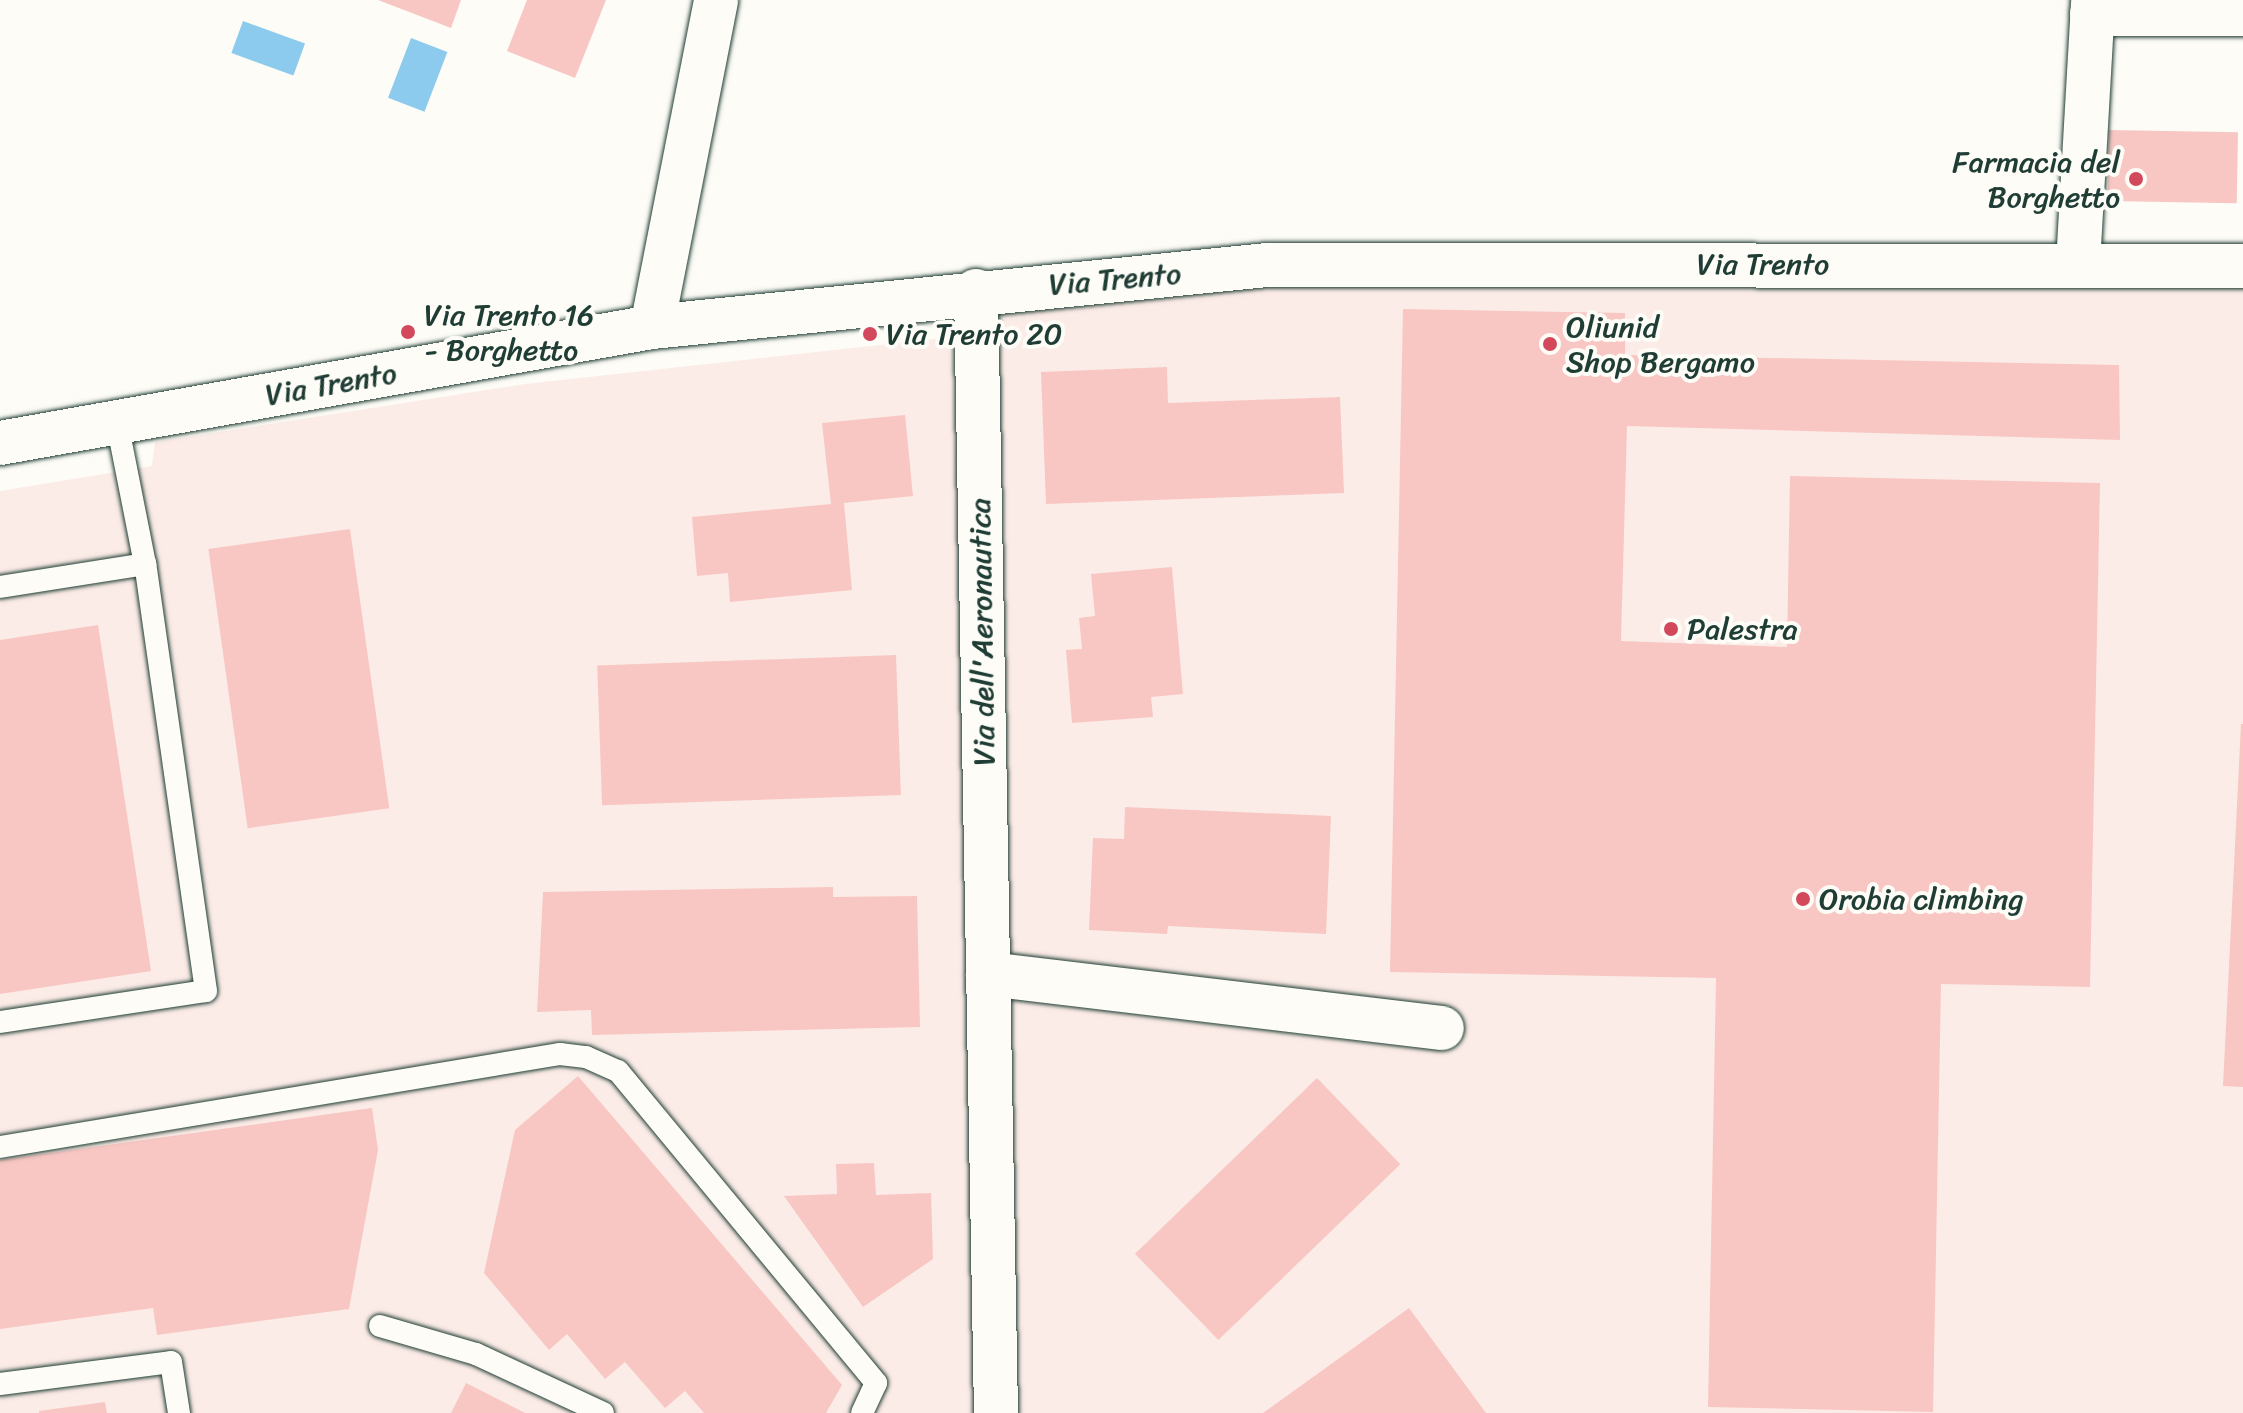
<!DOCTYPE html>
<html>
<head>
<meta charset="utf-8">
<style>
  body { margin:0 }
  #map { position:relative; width:2243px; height:1413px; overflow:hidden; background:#fdfcf7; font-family:Sriracha,sans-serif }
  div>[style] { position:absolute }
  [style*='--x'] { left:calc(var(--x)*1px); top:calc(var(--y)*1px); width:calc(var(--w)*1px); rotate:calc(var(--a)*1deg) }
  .built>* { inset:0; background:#fcece7 }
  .water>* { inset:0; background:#8ccbed; transform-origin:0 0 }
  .building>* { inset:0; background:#f8c7c3; transform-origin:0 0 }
  .roads { filter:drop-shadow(0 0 2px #1f3d34) drop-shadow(0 0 2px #1f3d34) }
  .service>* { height:22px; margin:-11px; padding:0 11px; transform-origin:11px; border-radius:11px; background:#fdfcf7 }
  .minor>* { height:44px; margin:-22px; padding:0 22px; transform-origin:22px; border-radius:22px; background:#fdfcf7 }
  .tertiary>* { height:44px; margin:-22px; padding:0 22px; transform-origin:22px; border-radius:22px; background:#fdfcf7 }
  .dots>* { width:22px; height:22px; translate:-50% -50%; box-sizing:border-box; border:4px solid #fdfcf7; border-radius:50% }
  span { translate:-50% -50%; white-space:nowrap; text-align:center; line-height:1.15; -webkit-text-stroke:8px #fdfcf7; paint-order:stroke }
  .poi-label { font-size:30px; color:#1f3d34 }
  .right { translate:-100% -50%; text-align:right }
  .left { translate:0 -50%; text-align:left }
  .street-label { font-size:30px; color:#1f3d34 }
</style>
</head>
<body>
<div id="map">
  <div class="built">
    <i style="clip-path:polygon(1266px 272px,2243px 275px,2243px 1413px,1007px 1413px,986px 303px)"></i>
    <i style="clip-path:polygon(952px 337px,987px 1413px,0 1413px,0 491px,152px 466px,155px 442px,525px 384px)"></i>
  </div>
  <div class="water">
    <i style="left:243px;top:21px;width:66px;height:34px;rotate:20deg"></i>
    <i style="left:411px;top:38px;width:39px;height:64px;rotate:21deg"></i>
  </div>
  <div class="building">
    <i style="clip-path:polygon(378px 0,461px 0,451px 28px)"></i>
    <i style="clip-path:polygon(527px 0,606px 0,575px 78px,507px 51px)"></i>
    <i style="left:2109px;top:130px;width:129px;height:71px;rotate:1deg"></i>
    <i style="clip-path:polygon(1403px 309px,1625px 313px,1625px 355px,2119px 365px,2120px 440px,1627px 426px,1621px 641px,1787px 647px,1790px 476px,2100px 483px,2090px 987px,1941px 984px,1933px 1412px,1708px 1407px,1716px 978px,1390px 972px)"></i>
    <i style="clip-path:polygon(1167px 367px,1168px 403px,1340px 397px,1344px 493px,1046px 504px,1041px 372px)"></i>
    <i style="clip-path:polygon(905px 415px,913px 496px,844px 503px,852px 590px,730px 602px,728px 573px,697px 576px,692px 517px,831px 504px,822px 423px)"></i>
    <i style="left:350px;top:529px;width:282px;height:143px;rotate:82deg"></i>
    <i style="clip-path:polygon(1172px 567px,1183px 694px,1151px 697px,1153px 717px,1072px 723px,1066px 650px,1082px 649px,1079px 618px,1095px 616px,1091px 574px)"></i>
    <i style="clip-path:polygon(98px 625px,151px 971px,0 994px,0 640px)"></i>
    <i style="left:896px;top:655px;width:140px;height:299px;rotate:88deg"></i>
    <i style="clip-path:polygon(2241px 724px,2243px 724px,2243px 1087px,2223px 1086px)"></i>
    <i style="clip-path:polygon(1125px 807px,1331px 816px,1326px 934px,1168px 926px,1167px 934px,1089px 930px,1093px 838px,1124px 839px)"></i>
    <i style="clip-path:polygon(833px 887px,833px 897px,917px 896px,920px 1027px,592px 1035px,591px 1010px,537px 1012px,543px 892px)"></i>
    <i style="clip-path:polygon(578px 1076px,842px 1385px,826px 1413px,704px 1413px,685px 1391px,665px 1408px,625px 1362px,605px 1379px,567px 1334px,549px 1350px,484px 1273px,515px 1130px)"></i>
    <i style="left:1317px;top:1078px;width:120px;height:253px;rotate:46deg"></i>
    <i style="clip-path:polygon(372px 1108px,378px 1150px,349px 1309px,157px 1335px,153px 1308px,0 1329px,0 1160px)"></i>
    <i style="clip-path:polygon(874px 1163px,876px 1195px,931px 1193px,933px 1259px,863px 1307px,784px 1196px,837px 1194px,836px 1164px)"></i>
    <i style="clip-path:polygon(1409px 1308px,1486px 1413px,1263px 1413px)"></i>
    <i style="clip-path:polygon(466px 1383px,525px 1413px,451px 1413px)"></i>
    <i style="clip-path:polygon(105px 1402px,107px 1413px,39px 1413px,39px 1411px)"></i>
  </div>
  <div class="roads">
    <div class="service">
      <i style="--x:0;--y:587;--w:147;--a:-9"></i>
      <i style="--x:145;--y:564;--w:144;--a:-101.2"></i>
      <i style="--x:0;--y:1022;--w:208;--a:-8.6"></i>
      <i style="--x:206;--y:991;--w:431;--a:-98.1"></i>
      <i style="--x:0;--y:1147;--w:568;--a:-9.43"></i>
      <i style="--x:560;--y:1054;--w:26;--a:7"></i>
      <i style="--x:586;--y:1057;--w:35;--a:24"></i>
      <i style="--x:618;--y:1071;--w:405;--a:50.4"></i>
      <i style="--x:876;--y:1383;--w:33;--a:115"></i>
      <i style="--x:380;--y:1326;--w:100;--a:16.3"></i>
      <i style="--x:476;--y:1354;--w:140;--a:24.9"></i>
      <i style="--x:0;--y:1384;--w:172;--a:-7.3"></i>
      <i style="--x:171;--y:1362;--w:52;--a:81.1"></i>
    </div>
    <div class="minor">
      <i style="--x:2092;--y:14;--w:151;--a:0"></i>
      <i style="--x:2078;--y:264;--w:264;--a:-86.7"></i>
      <i style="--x:976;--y:291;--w:1122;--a:88.98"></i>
      <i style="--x:652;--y:327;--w:333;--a:-78.9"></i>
      <i style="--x:988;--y:974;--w:457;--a:6.8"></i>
    </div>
    <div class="tertiary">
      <i style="--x:0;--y:443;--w:662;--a:-10.09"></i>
      <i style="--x:652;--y:327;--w:618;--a:-5.76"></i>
      <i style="--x:1267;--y:265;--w:976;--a:0.06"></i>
    </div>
  </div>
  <div class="dots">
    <i style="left:2136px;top:179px;background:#d1495b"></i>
    <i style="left:408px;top:332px;background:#d1495b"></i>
    <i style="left:870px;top:334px;background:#d1495b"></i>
    <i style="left:1550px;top:344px;background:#d1495b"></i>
    <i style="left:1671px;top:629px;background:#d1495b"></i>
    <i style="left:1803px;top:899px;background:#d1495b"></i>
  </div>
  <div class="poi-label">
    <span class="right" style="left:2120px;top:179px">Farmacia del<br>Borghetto</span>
    <span class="left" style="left:424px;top:332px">Via Trento 16<br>- Borghetto</span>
    <span class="left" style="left:1566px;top:344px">Oliunid<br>Shop Bergamo</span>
    <span class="left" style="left:886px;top:334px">Via Trento 20</span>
    <span class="left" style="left:1687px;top:629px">Palestra</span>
    <span class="left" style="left:1819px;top:899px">Orobia climbing</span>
  </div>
  <div class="street-label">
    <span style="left:1763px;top:264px">Via Trento</span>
    <span style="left:1115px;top:279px;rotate:-5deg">Via Trento</span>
    <span style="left:331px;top:384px;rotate:-10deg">Via Trento</span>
    <span style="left:982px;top:632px;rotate:-91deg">Via dell'Aeronautica</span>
  </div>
</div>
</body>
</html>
